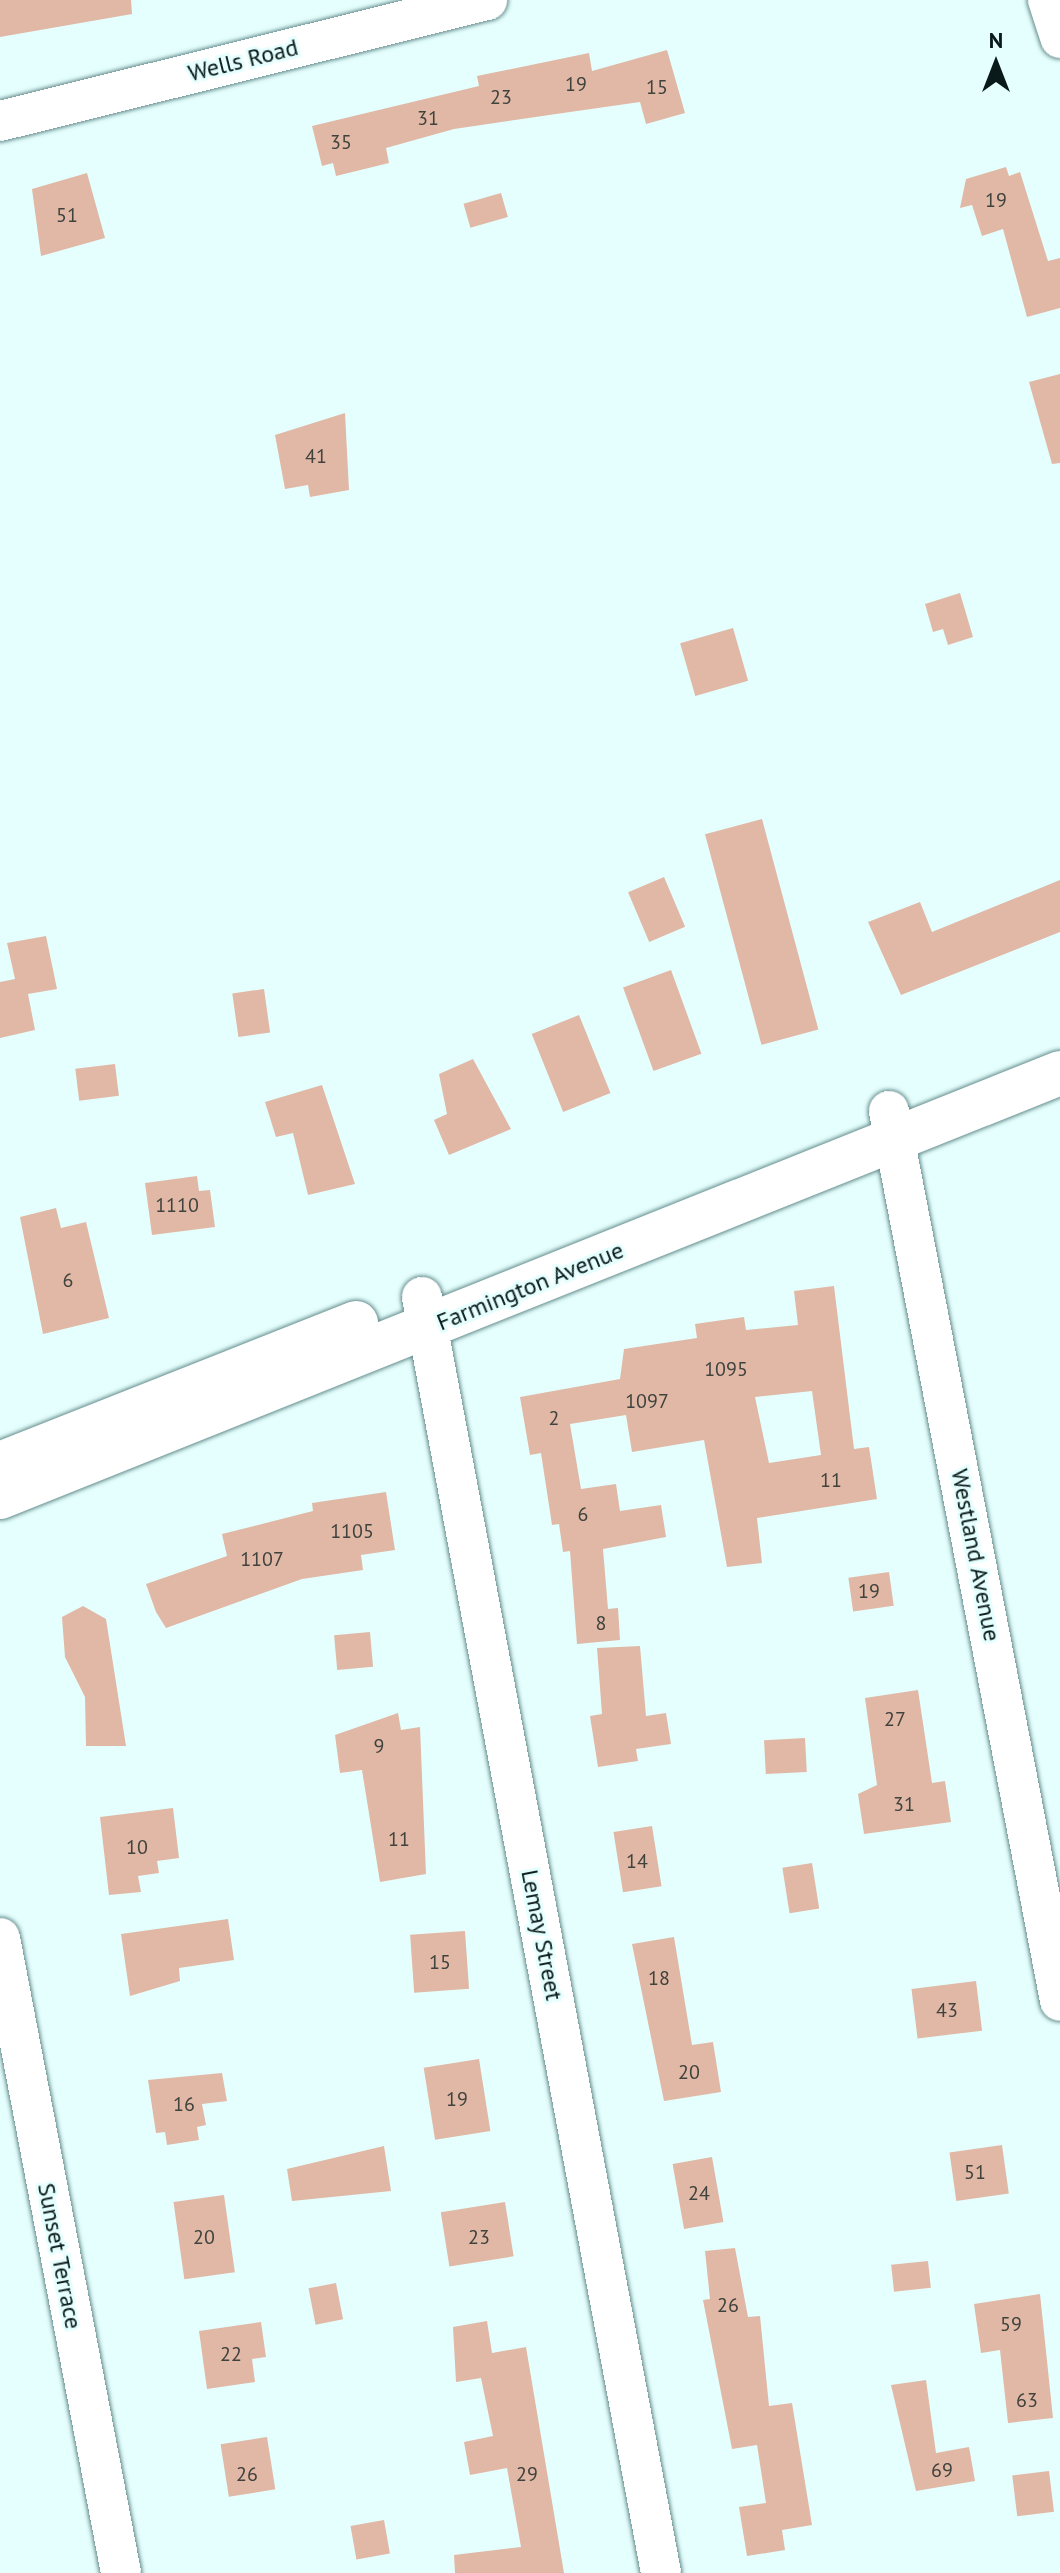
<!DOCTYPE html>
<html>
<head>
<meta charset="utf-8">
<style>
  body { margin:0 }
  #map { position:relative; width:1060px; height:2573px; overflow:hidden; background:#e5fffe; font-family:"PT Sans",sans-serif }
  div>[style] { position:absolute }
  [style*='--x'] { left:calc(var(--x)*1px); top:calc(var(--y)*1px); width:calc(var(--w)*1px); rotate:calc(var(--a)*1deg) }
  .building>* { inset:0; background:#e0b8a5; transform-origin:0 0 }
  .roads { filter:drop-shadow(0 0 2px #668d8d) drop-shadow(0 0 2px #668d8d) }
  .street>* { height:40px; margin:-20px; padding:0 20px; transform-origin:20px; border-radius:20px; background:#fff }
  .primary>* { height:44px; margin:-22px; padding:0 22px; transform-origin:22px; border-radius:22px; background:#fff }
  span { translate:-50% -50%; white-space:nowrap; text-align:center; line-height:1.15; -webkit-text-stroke:6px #e5fffe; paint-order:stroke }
  .number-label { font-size:20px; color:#40423d }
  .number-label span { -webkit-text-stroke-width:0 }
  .street-label { font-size:24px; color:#0a1a1a }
  .north { position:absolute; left:956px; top:24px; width:80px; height:80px; -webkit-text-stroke:6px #e5fffe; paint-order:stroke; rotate:0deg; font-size:22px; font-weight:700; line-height:32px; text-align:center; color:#0a1a1a }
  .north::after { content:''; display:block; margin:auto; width:28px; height:36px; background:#0a1a1a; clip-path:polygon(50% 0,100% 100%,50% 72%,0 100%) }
</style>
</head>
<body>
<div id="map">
  <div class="building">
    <i style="clip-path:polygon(0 0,131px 0,132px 14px,0 37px)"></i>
    <i style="clip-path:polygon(667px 50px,685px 113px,646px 124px,640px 102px,563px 113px,454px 129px,386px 148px,389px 163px,336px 176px,333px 163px,322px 166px,312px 126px,479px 86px,477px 76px,589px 53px,592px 71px)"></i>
    <i style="clip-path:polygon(1006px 167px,1009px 176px,1020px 172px,1048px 261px,1060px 258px,1060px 308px,1027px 317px,1003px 229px,982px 236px,972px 205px,960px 208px,966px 179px)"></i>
    <i style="clip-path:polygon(87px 173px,105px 238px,41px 256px,32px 189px)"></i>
    <i style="left:501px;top:193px;width:25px;height:39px;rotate:74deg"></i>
    <i style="clip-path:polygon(1060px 374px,1060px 463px,1052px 464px,1029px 382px)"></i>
    <i style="clip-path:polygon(345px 413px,349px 490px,310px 497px,308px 485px,285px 489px,275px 435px)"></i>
    <i style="clip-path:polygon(960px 593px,973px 637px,948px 645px,943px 629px,933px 632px,925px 604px)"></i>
    <i style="left:733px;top:628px;width:55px;height:55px;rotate:74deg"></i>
    <i style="left:762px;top:819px;width:218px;height:59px;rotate:75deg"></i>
    <i style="left:664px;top:877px;width:54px;height:39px;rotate:67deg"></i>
    <i style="clip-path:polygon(1060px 880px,1060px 932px,901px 995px,868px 922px,920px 902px,932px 932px)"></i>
    <i style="clip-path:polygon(46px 936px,57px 989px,28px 994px,35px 1030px,0 1038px,0 982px,15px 979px,7px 943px)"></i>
    <i style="left:671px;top:970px;width:89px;height:51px;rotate:70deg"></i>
    <i style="left:264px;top:989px;width:44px;height:32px;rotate:82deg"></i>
    <i style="left:579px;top:1015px;width:84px;height:51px;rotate:68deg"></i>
    <i style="clip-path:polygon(473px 1059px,511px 1129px,449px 1155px,434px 1120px,447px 1114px,439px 1074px)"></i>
    <i style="left:115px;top:1064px;width:32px;height:40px;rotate:83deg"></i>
    <i style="clip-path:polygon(322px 1085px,355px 1184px,308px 1195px,293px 1133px,276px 1137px,265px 1102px)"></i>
    <i style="clip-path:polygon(197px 1176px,199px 1191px,210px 1190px,215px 1227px,152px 1235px,145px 1183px)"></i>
    <i style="clip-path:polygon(56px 1208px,61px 1228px,86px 1222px,109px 1318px,43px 1334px,20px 1217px)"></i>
    <i style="clip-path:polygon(evenodd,834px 1286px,854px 1449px,869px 1447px,877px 1499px,757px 1518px,762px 1563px,727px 1567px,704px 1440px,632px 1452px,626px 1415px,570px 1424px,581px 1489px,616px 1484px,620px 1511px,661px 1505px,666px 1537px,603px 1549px,608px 1609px,618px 1608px,620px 1640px,577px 1644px,570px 1551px,563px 1552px,559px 1524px,552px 1525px,541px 1453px,530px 1455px,520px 1397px,620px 1379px,624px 1349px,697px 1338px,695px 1324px,744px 1317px,746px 1330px,798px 1325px,794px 1291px,834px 1286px,812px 1391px,821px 1455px,769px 1463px,755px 1397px,812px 1391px)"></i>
    <i style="clip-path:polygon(386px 1492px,395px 1550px,361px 1555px,363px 1570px,302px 1579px,166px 1628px,156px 1612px,146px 1584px,227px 1556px,222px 1534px,313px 1511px,312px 1503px)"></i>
    <i style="left:889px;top:1572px;width:34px;height:41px;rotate:82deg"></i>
    <i style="clip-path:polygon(83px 1606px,106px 1619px,126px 1746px,86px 1746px,85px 1697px,65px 1657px,62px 1617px)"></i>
    <i style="left:370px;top:1632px;width:35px;height:36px;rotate:85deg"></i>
    <i style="clip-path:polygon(640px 1646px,646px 1716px,666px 1713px,671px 1744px,636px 1749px,638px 1761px,598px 1767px,590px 1716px,602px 1714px,597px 1648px)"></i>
    <i style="clip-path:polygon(918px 1690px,932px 1783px,945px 1781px,951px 1822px,864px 1834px,858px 1794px,877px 1785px,865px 1698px)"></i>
    <i style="clip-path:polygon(398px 1713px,401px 1730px,420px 1727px,426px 1874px,380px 1882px,362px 1770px,340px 1773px,335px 1735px)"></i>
    <i style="left:805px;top:1738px;width:34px;height:41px;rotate:87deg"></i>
    <i style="clip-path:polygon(173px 1808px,179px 1858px,157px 1861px,159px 1873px,138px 1876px,141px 1892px,109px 1895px,100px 1817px)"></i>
    <i style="left:652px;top:1826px;width:61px;height:39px;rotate:81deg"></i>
    <i style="left:812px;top:1863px;width:46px;height:30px;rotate:81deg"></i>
    <i style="clip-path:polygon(228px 1919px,234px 1960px,179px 1968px,180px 1981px,130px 1996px,121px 1934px)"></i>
    <i style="left:465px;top:1931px;width:58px;height:55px;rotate:86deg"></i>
    <i style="clip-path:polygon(674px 1937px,692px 2045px,713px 2042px,721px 2092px,664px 2101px,632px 1944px)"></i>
    <i style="left:976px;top:1981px;width:50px;height:65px;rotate:83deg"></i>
    <i style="left:479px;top:2059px;width:73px;height:56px;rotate:81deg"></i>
    <i style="clip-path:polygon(222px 2073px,227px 2101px,202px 2104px,206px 2125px,197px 2127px,199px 2140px,167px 2145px,165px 2132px,156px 2133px,148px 2080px)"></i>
    <i style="left:1002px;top:2145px;width:49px;height:53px;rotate:82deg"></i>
    <i style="clip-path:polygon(384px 2146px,391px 2191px,292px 2201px,287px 2169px)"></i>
    <i style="left:712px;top:2157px;width:66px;height:40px;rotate:80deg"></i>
    <i style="left:224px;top:2195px;width:78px;height:51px;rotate:82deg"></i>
    <i style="left:505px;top:2202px;width:55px;height:65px;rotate:81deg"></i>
    <i style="clip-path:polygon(735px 2248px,748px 2317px,760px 2316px,769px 2406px,792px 2403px,812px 2525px,782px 2530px,785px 2550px,747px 2556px,739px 2507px,766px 2503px,757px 2445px,732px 2449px,703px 2300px,710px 2299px,705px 2251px)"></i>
    <i style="left:928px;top:2261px;width:27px;height:37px;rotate:84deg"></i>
    <i style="left:336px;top:2283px;width:37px;height:28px;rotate:79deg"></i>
    <i style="clip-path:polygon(1040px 2294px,1053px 2418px,1008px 2423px,1000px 2350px,981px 2353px,974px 2304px)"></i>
    <i style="clip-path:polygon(487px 2321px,492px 2353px,526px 2347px,564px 2573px,455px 2573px,454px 2555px,521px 2547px,507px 2468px,470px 2475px,464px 2442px,493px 2436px,481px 2378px,456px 2382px,453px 2327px)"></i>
    <i style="clip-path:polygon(261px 2322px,266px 2357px,252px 2359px,255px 2382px,207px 2389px,199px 2331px)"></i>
    <i style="clip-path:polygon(926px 2380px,936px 2453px,969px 2447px,975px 2481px,916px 2491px,891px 2385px)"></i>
    <i style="left:267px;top:2437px;width:53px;height:47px;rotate:81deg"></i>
    <i style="left:1049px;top:2471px;width:41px;height:37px;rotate:83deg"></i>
    <i style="left:384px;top:2520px;width:34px;height:34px;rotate:80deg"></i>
  </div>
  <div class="roads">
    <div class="street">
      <i style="--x:1048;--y:0;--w:40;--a:72"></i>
      <i style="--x:0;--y:121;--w:502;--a:-13.95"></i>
      <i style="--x:889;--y:1111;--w:906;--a:79.12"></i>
      <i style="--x:422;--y:1297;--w:1298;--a:79.39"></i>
      <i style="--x:0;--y:1938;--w:646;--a:79.21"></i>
    </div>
    <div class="primary">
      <i style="--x:0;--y:1464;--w:383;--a:-21.6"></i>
      <i style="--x:0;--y:1497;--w:1142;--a:-21.8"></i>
    </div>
  </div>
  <div class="number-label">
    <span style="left:576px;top:84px">19</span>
    <span style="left:657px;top:87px">15</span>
    <span style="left:501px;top:97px">23</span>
    <span style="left:428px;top:118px">31</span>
    <span style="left:341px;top:142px">35</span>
    <span style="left:996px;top:200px">19</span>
    <span style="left:67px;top:215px">51</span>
    <span style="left:316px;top:456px">41</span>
    <span style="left:177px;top:1205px">1110</span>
    <span style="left:68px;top:1280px">6</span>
    <span style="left:726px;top:1369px">1095</span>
    <span style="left:647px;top:1401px">1097</span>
    <span style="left:554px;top:1418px">2</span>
    <span style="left:831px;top:1480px">11</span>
    <span style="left:583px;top:1514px">6</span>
    <span style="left:352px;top:1531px">1105</span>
    <span style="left:262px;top:1559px">1107</span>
    <span style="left:869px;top:1591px">19</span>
    <span style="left:601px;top:1623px">8</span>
    <span style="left:895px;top:1719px">27</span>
    <span style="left:379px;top:1746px">9</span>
    <span style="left:904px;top:1804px">31</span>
    <span style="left:399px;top:1839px">11</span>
    <span style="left:137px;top:1847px">10</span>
    <span style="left:637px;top:1861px">14</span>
    <span style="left:440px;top:1962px">15</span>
    <span style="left:659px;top:1978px">18</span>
    <span style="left:947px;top:2010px">43</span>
    <span style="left:689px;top:2072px">20</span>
    <span style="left:457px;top:2099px">19</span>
    <span style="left:184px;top:2104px">16</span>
    <span style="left:975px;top:2172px">51</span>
    <span style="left:699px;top:2193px">24</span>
    <span style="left:204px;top:2237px">20</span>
    <span style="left:479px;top:2237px">23</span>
    <span style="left:728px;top:2305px">26</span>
    <span style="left:1011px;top:2324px">59</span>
    <span style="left:231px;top:2354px">22</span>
    <span style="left:1027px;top:2400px">63</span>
    <span style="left:942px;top:2470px">69</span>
    <span style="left:247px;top:2474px">26</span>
    <span style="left:527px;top:2474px">29</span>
  </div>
  <div class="street-label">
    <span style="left:243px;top:60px;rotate:-14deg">Wells Road</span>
    <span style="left:530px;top:1286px;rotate:-22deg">Farmington Avenue</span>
    <span style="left:976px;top:1555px;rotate:79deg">Westland Avenue</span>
    <span style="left:542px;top:1935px;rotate:79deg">Lemay Street</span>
    <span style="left:60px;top:2256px;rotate:79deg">Sunset Terrace</span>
  </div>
  <div class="north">N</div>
</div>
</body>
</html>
